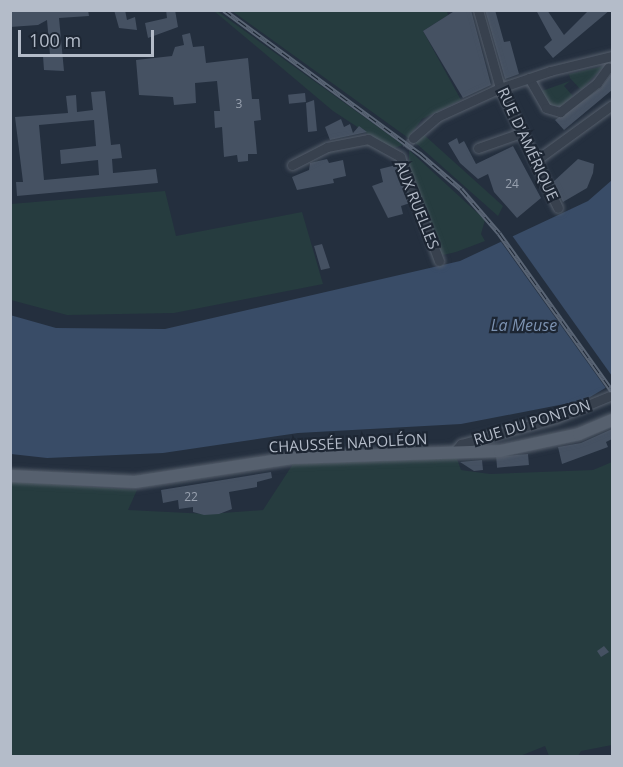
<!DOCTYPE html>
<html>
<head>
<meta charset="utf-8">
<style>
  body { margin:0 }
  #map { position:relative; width:623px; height:767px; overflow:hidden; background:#242f3e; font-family:"Open Sans",sans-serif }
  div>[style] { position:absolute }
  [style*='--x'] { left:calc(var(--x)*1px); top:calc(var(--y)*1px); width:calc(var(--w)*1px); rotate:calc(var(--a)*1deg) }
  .green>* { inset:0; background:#263c3f }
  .water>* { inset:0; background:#394c67 }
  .pier>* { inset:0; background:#242f3e }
  .building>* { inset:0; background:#455162; transform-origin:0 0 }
  .minor-tunnel>* { height:9px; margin-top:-4.5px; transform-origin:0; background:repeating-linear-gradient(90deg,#3a4453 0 9px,transparent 0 13.5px) }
  .roads { filter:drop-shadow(0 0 2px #565f6c) drop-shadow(0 0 2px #565f6c) }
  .minor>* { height:9px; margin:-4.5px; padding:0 4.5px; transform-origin:4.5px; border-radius:4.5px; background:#38414e }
  .major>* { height:12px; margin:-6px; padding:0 6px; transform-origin:6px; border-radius:6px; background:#56606e }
  .rail>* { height:5px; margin-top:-2.5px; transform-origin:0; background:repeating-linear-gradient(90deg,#1d2633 0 9px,#5a6575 0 18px); box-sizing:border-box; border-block:2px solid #5a6575 }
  span { translate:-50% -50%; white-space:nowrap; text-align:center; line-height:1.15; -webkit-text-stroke:4.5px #1d2633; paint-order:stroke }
  .number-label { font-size:12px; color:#98a1af }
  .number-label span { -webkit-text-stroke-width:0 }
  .street-label { font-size:15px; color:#b4bcc9 }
  .water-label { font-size:16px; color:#7c92b1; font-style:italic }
  .frame { position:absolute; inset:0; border:12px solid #b4bcc9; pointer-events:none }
  .scale { position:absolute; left:18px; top:30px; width:136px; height:27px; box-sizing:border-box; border:3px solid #b4bcc9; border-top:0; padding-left:8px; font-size:18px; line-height:21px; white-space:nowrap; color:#b4bcc9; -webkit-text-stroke:4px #1d2633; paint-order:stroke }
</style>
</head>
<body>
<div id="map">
  <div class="green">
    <i style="clip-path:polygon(214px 11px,217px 11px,403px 145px,391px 149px,333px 111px)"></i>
    <i style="clip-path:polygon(232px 11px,447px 11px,448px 15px,423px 31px,461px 100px,422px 119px,410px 135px,422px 133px,503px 206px,498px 216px,418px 145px)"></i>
    <i style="clip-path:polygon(604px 66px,581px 90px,570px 78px,569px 74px)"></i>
    <i style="clip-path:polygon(570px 81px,564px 86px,573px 96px,561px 106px,549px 106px,539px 92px)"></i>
    <i style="clip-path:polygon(409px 150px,485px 220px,481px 234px,485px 241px,456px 252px,443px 255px,438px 251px,409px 168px)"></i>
    <i style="clip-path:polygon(165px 191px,176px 236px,302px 212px,323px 284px,174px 313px,67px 315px,11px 300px,11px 204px)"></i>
    <i style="clip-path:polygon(456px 456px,461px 470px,490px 474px,593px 470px,612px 462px,612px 745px,581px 751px,578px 756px,549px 756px,545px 746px,520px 756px,11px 756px,11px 481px,137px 490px,128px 510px,209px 514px,263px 510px,293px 464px)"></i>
  </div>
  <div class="water">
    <i style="clip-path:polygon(612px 180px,612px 384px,585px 400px,461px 424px,298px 433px,163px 453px,47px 458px,11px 454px,10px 315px,56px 328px,165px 329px,460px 261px,588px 201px)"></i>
  </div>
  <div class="pier">
    <i style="clip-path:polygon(511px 234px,612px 376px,612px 388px,608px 391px,499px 239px)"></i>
  </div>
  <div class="building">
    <i style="clip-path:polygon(10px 10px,88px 10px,89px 16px,59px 18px,64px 71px,44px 70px,43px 56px,50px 55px,47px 20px,38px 25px,10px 27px)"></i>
    <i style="clip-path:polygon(114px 10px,125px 10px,127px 20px,135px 17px,137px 30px,119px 28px)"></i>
    <i style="clip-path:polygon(166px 10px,175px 10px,178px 27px,148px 38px,145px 23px,167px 18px)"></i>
    <i style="clip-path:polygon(456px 10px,471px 10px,491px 85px,463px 98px,423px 31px)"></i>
    <i style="clip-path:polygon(485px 10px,495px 10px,504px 42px,510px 41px,519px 74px,505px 79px)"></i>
    <i style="clip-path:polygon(536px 10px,547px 10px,564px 35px,589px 10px,610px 10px,553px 58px,544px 47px,552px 40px)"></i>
    <i style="clip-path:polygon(190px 33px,193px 47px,204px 46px,206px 63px,248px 58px,252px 99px,259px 99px,261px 120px,254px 121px,257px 154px,248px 154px,248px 161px,238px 162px,237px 155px,224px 157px,222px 127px,215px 128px,214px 111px,220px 111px,217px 81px,195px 83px,196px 103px,174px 105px,173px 97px,139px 95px,136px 60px,172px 56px,175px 47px,184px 45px,182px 35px)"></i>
    <i style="clip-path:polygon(612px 73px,612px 90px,564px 130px,555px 120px,601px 88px)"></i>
    <i style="clip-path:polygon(evenodd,105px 91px,111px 145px,120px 144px,122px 158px,112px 159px,113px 173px,156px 169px,158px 183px,17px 196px,16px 182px,23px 182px,15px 117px,68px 113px,66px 96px,76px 95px,77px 112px,93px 110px,91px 92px,105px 91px,94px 120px,96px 146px,60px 150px,61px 164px,98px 160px,99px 175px,44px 180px,39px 125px,94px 120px)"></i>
    <i style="left:305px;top:93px;width:9px;height:17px;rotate:84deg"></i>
    <i style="clip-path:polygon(314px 100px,317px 131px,308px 132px,306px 103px)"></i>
    <i style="clip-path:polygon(341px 119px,344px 127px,350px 124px,353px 133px,359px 126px,367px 132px,330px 140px,325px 127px)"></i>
    <i style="clip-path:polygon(457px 138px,459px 144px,464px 141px,476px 164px,513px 146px,541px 198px,517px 218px,494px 192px,488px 174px,478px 179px,460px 163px,448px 143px)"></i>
    <i style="clip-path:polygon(327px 159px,329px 163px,343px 160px,346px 176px,333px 179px,334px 183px,297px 190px,292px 177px,309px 170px,310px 163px)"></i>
    <i style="clip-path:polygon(578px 159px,594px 164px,593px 173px,587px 188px,563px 202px,553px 182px)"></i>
    <i style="clip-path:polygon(396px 165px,410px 203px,401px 206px,403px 214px,388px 218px,372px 186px,383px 182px,380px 169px)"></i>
    <i style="clip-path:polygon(322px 244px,330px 268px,321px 270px,314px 246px)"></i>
    <i style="clip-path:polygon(612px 429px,612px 439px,606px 442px,608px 447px,562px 464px,558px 447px,581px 443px)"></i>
    <i style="left:528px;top:454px;width:11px;height:32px;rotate:85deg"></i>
    <i style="clip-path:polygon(482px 460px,483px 470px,474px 471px,460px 462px)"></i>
    <i style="clip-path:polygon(271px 472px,272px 478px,257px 482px,257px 487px,229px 492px,232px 509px,219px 514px,204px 515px,193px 512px,193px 507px,179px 509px,178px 500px,163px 503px,161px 490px)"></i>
    <i style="clip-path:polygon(604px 646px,609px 652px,601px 657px,597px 651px)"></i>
  </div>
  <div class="minor-tunnel">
    <i style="--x:406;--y:148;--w:12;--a:-55"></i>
  </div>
  <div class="roads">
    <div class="minor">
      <i style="--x:478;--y:10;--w:81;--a:74.2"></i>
      <i style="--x:500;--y:88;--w:133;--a:64.2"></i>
      <i style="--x:529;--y:78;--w:34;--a:60"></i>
      <i style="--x:546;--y:108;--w:15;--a:16"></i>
      <i style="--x:560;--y:112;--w:47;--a:-38.1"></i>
      <i style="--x:597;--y:83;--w:19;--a:-54"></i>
      <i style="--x:413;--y:138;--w:32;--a:-41"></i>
      <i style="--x:437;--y:117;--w:69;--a:-24.7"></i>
      <i style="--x:500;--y:88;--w:53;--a:-18.8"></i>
      <i style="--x:550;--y:71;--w:64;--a:-13.6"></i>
      <i style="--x:478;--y:148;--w:46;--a:-19.2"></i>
      <i style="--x:535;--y:161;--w:95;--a:-36"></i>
      <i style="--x:292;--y:165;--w:39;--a:-27"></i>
      <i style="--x:327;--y:147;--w:42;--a:-11"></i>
      <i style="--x:368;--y:139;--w:37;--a:29"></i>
      <i style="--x:400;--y:157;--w:111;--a:69.4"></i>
      <i style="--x:454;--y:452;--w:11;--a:-49"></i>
      <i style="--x:461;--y:444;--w:98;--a:-15.3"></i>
      <i style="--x:556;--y:418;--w:61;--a:-22.3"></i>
    </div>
    <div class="major">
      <i style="--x:10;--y:476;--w:125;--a:2.7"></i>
      <i style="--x:135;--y:482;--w:159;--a:-8.7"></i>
      <i style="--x:292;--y:458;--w:208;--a:-1.9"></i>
      <i style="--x:500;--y:451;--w:81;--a:-12.1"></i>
      <i style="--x:579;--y:434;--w:36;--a:-23"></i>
    </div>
  </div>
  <div class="rail">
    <i style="--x:224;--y:10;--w:242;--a:36.3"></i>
    <i style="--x:419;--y:153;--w:55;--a:40.6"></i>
    <i style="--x:461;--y:189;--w:58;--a:49.2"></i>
    <i style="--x:499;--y:233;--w:194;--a:54.4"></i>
  </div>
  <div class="number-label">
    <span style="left:239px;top:104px">3</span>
    <span style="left:512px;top:184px">24</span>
    <span style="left:191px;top:497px">22</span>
  </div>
  <div class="street-label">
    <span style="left:528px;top:144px;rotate:65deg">RUE D'AMÉRIQUE</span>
    <span style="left:417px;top:205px;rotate:68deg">AUX RUELLES</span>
    <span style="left:532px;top:422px;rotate:-17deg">RUE DU PONTON</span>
    <span style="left:348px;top:443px;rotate:-3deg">CHAUSSÉE NAPOLÉON</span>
  </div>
  <div class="water-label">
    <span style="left:524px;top:325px">La Meuse</span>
  </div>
  <div class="frame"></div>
  <div class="scale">100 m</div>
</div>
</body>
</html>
